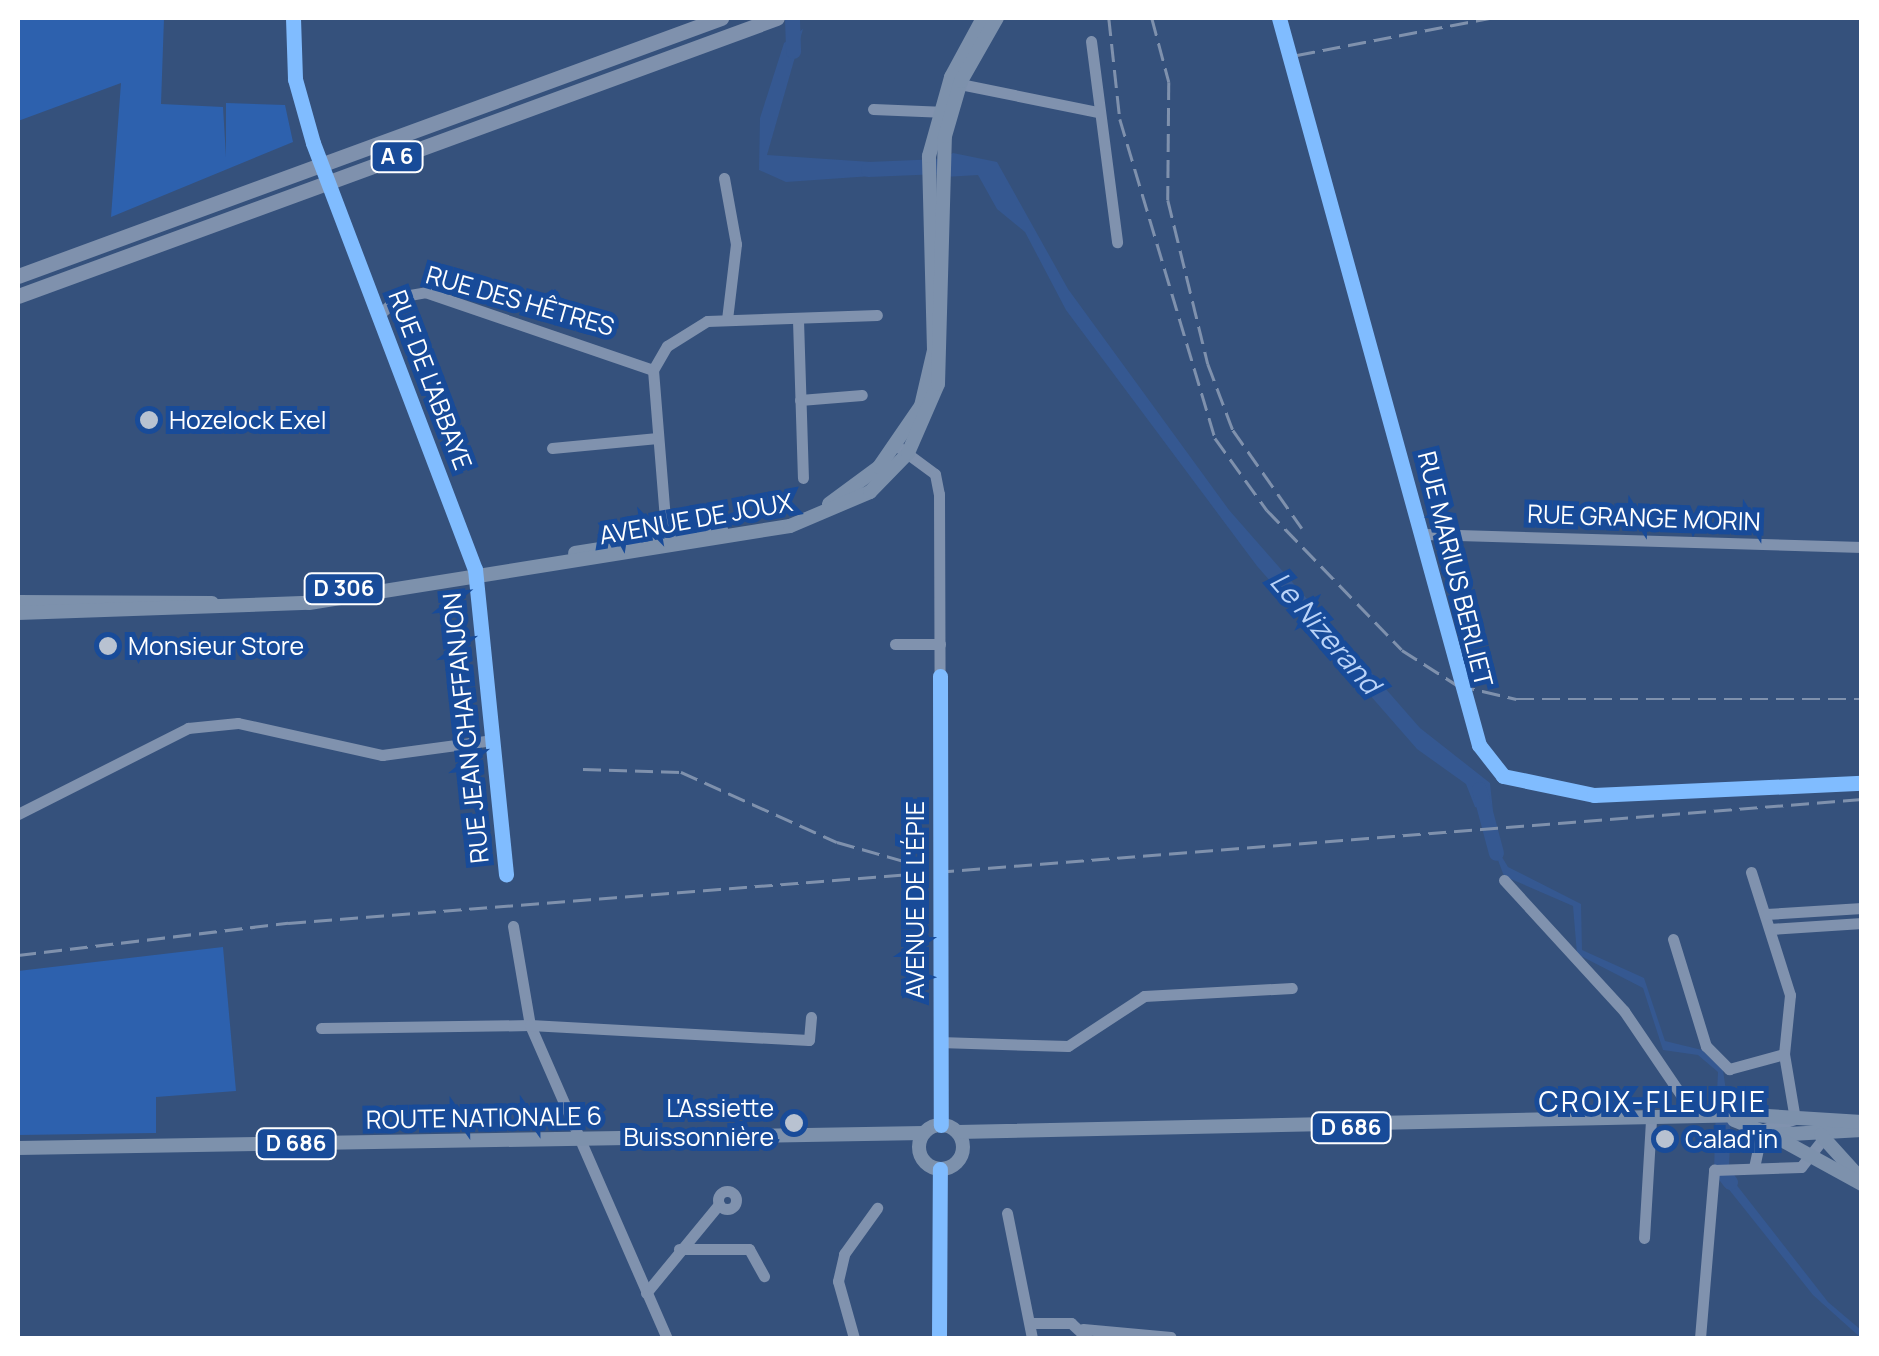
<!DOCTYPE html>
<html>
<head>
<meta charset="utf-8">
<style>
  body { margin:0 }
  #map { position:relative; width:1879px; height:1356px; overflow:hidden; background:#35517c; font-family:Manrope,sans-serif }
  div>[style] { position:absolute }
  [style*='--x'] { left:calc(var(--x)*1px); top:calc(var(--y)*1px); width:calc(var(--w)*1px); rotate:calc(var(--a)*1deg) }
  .green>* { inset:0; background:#2d61ae }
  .water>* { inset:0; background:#355891 }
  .river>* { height:15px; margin:-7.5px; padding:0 7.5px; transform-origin:7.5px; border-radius:7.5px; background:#355891 }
  .minor>* { height:11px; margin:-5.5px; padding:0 5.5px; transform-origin:5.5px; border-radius:5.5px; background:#8092ae }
  .minor>.ring { margin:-5.5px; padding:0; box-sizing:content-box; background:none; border:11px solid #8092ae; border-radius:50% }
  .major>* { height:14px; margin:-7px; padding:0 7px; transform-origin:7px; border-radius:7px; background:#7d91ac }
  .major>.ring { margin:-7px; padding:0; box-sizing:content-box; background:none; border:14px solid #7d91ac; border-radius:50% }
  .highway>* { height:15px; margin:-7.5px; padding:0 7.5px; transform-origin:7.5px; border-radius:7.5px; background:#7f91ad }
  .rail>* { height:2.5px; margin-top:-1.25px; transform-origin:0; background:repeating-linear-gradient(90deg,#7f91ad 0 18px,transparent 0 26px) }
  .minor-bridge>* { height:11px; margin:-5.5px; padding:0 5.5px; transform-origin:5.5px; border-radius:5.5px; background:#8092ae }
  .cycleway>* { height:15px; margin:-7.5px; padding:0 7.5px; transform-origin:7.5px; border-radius:7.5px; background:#80bcff }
  .dots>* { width:28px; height:28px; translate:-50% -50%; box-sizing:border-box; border:5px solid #184b99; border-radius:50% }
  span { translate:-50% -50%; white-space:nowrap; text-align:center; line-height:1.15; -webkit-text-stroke:10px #184b99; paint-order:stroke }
  .shield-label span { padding:2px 8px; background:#184b99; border:2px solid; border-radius:8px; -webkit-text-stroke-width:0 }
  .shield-label { font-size:22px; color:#fff; font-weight:700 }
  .street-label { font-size:25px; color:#fff }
  .poi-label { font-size:25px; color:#fff }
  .left { translate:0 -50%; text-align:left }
  .right { translate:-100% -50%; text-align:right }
  .water-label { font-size:28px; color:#bad3f8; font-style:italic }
  .neighbourhood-label { font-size:28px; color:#fff; letter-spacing:2.5px }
  .frame { position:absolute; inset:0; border:20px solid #fff; pointer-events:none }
</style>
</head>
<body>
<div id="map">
  <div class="green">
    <i style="clip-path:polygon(18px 18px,164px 18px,161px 104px,223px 107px,226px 157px,226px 103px,285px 105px,293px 142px,111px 217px,121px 83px,18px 121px)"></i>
    <i style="clip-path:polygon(223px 947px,236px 1091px,156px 1097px,156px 1133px,18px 1135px,18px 971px)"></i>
  </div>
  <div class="water">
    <i style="clip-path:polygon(803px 29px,767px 155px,886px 163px,886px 175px,786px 182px,759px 170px,760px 118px,784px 43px)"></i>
    <i style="clip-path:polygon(953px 153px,997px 162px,1068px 289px,1229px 510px,1420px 728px,1490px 783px,1493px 811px,1475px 807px,1466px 784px,1417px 749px,1257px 566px,1066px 310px,1025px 232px,997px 209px,978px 175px,944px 177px,942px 160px)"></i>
    <i style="clip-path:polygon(1488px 834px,1508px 867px,1581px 904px,1582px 950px,1644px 978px,1665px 1041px,1702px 1050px,1723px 1070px,1729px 1112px,1716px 1113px,1718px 1072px,1698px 1055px,1663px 1050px,1643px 988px,1577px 954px,1573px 906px,1504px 876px)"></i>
    <i style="clip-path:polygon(1728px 1174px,1828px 1302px,1861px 1330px,1861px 1338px,1813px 1295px,1723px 1182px)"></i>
  </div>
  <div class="river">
    <i style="--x:792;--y:19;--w:32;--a:88"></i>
    <i style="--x:868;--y:169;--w:72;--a:-2.4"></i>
    <i style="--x:1479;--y:789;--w:66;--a:75.1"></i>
    <i style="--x:1723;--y:1103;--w:67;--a:91.7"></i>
    <i style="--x:1721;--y:1170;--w:15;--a:53"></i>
  </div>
  <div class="minor">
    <i style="--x:293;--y:18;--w:61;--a:88.1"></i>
    <i style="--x:295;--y:79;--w:66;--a:74.3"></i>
    <i style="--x:1279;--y:18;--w:754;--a:74.62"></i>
    <i style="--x:1479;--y:745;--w:39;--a:52"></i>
    <i style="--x:1503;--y:776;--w:93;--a:11.8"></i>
    <i style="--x:1594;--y:795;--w:268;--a:-2.6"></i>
    <i style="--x:1091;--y:41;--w:203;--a:82.6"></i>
    <i style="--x:955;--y:83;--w:146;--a:11.5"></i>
    <i style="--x:873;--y:109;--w:73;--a:2.4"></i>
    <i style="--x:724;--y:178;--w:67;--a:79.7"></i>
    <i style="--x:736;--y:244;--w:76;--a:96.8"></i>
    <i style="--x:337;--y:209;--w:386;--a:69"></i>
    <i style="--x:475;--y:569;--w:307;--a:84.2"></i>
    <i style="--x:379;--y:315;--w:26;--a:-43"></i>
    <i style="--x:398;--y:297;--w:27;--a:-10"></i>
    <i style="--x:425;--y:292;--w:241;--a:18.9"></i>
    <i style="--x:798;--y:320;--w:158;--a:88.2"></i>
    <i style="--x:800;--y:400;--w:62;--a:-4.6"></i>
    <i style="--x:897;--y:446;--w:47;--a:36.4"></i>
    <i style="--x:935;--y:474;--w:20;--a:79"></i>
    <i style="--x:939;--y:494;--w:631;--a:89.82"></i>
    <i style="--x:552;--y:448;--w:106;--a:-5.4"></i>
    <i style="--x:1424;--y:534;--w:438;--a:1.7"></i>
    <i style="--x:667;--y:544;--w:175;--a:-94.6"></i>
    <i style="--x:653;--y:370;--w:28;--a:-60"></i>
    <i style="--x:667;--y:346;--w:47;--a:-32"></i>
    <i style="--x:707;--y:321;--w:170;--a:-2"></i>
    <i style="--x:895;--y:644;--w:45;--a:0"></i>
    <i style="--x:18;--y:814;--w:191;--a:-26.8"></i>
    <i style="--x:188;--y:728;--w:50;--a:-5.7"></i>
    <i style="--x:238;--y:723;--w:148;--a:12.5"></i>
    <i style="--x:382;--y:755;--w:112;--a:-7.7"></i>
    <i style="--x:1751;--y:872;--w:129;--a:72.4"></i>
    <i style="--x:1790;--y:995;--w:59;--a:95.8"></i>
    <i style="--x:1504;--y:880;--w:178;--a:47.5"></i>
    <i style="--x:1624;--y:1011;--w:128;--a:55.8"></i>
    <i style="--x:1766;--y:914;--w:96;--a:-3.6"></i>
    <i style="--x:513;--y:926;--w:100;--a:80.3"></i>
    <i style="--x:530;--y:1025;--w:342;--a:66.4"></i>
    <i style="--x:1770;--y:929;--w:92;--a:-3.7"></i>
    <i style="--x:1673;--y:939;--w:112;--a:72.9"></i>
    <i style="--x:1706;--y:1046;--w:33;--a:45"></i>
    <i style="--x:1729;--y:1069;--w:57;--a:-15.3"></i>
    <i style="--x:1784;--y:1054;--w:66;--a:80.4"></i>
    <i style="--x:1795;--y:1119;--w:35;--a:162"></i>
    <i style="--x:1762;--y:1130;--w:38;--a:102"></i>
    <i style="--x:321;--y:1028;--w:209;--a:-0.8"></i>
    <i style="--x:530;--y:1025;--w:279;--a:3.1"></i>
    <i style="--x:809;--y:1040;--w:23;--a:-85"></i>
    <i style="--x:939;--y:1042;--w:129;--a:1.8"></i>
    <i style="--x:1068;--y:1046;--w:91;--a:-33.3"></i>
    <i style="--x:1144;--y:996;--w:148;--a:-3.1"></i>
    <i class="ring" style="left:718px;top:1191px;width:7px;height:7px"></i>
    <i style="--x:1007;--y:1213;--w:127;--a:78.7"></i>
    <i style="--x:1644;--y:1238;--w:119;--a:-86.6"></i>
    <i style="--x:679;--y:1249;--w:70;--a:0"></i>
    <i style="--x:749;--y:1249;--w:31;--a:61"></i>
    <i style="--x:646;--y:1293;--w:115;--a:-50.6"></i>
    <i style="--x:1031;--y:1323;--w:40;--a:0"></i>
    <i style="--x:1071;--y:1323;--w:22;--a:43"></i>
    <i style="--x:1083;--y:1329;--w:88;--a:5.2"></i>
    <i style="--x:854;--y:1338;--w:59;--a:-105.7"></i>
    <i style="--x:838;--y:1281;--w:28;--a:-77"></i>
    <i style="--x:844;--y:1254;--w:57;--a:-54.3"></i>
    <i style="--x:939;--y:1338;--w:169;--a:-89.7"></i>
    <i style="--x:1700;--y:1338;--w:169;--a:-85.2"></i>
    <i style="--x:1714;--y:1170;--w:87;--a:-2"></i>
    <i style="--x:1801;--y:1167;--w:37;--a:-52"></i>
  </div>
  <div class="major">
    <i style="--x:829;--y:504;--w:62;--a:-36.5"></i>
    <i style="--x:879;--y:467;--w:74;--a:-55.5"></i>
    <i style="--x:921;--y:406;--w:57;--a:-76.9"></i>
    <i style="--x:934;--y:350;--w:194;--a:-91.5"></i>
    <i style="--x:929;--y:156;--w:82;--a:-74.4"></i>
    <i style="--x:951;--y:77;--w:67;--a:-61.5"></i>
    <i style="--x:575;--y:553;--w:148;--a:-9"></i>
    <i style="--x:18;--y:602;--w:194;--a:0.3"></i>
    <i style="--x:18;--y:613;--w:291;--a:-2"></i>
    <i style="--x:309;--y:603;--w:487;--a:-9.1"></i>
    <i style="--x:790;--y:526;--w:87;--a:-23"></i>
    <i style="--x:870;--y:492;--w:54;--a:-45.7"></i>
    <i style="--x:908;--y:453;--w:75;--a:-66.5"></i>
    <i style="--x:938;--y:384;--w:248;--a:-88.4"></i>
    <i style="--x:945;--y:136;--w:57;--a:-73.8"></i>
    <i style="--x:961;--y:81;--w:73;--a:-60.3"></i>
    <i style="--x:1734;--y:1120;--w:40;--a:22"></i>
    <i style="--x:1771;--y:1135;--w:91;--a:-3.1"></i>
    <i class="ring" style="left:919px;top:1125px;width:30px;height:30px"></i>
    <i style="--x:958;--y:1132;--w:793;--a:-1.23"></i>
    <i style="--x:1751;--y:1115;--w:111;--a:3.6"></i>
    <i style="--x:1821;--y:1135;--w:58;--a:47.8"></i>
    <i style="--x:1776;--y:1137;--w:98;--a:28.7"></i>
    <i style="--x:18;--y:1148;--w:906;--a:-0.95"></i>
  </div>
  <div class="highway">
    <i style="--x:18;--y:276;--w:749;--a:-20.15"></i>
    <i style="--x:18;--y:296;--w:808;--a:-20.12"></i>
  </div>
  <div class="rail">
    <i style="--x:1109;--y:18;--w:102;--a:83.8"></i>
    <i style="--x:1120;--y:119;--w:333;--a:73.4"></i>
    <i style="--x:1215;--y:438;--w:89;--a:54.2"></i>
    <i style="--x:1267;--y:510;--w:194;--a:46"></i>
    <i style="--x:1402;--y:650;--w:65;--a:32.5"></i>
    <i style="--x:1457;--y:685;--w:61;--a:13.3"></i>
    <i style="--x:1516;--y:699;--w:346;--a:0"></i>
    <i style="--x:1152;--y:18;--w:66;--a:75.1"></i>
    <i style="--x:1169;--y:82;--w:118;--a:90.5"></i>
    <i style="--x:1168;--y:200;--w:169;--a:76.3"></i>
    <i style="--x:1208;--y:364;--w:71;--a:69.3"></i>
    <i style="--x:1233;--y:430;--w:120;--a:54.9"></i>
    <i style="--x:1297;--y:55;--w:196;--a:-10.9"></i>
    <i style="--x:583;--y:769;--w:98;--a:1.8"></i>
    <i style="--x:681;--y:772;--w:171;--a:24.2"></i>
    <i style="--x:837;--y:842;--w:80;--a:15.9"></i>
    <i style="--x:18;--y:955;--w:272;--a:-6.8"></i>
    <i style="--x:288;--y:923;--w:1579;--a:-4.5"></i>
  </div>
  <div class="minor-bridge">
    <i style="--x:313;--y:143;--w:70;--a:70"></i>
  </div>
  <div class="cycleway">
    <i style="--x:293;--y:18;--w:61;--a:88.1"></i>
    <i style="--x:295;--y:79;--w:66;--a:74.3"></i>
    <i style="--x:313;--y:143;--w:456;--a:69.2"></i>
    <i style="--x:475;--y:569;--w:307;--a:84.2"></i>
    <i style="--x:1279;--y:18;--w:754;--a:74.62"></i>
    <i style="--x:1479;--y:745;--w:39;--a:52"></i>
    <i style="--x:1503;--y:776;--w:93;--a:11.8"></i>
    <i style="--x:1594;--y:795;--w:268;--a:-2.6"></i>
    <i style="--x:940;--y:676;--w:449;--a:89.9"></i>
    <i style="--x:939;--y:1338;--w:169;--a:-89.7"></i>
  </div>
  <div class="dots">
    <i style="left:149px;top:420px;background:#b8c2d1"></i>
    <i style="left:108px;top:646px;background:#b8c2d1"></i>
    <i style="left:794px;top:1123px;background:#b8c2d1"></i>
    <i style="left:1665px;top:1139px;background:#b8c2d1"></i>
  </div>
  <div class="shield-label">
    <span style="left:397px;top:157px">A 6</span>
    <span style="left:344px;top:589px">D 306</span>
    <span style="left:1351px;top:1128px">D 686</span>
    <span style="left:296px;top:1144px">D 686</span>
  </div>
  <div class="street-label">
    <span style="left:520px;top:301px;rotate:16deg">RUE DES HÊTRES</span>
    <span style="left:430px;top:380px;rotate:69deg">RUE DE L'ABBAYE</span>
    <span style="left:1644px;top:518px;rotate:2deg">RUE GRANGE MORIN</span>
    <span style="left:696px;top:519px;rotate:-10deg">AVENUE DE JOUX</span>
    <span style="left:1455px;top:569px;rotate:76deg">RUE MARIUS BERLIET</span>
    <span style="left:466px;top:728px;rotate:-96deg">RUE JEAN CHAFFANJON</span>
    <span style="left:915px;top:900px;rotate:-90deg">AVENUE DE L'ÉPIE</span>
    <span style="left:484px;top:1118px;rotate:-1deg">ROUTE NATIONALE 6</span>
  </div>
  <div class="poi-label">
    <span class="left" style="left:169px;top:420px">Hozelock Exel</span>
    <span class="left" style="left:128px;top:646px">Monsieur Store</span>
    <span class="right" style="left:774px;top:1123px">L'Assiette<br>Buissonnière</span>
    <span class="left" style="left:1685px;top:1139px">Calad'in</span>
  </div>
  <div class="water-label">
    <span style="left:1326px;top:632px;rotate:49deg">Le Nizerand</span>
  </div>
  <div class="neighbourhood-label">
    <span style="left:1653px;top:1101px">CROIX-FLEURIE</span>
  </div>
  <div class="frame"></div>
</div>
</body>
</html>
